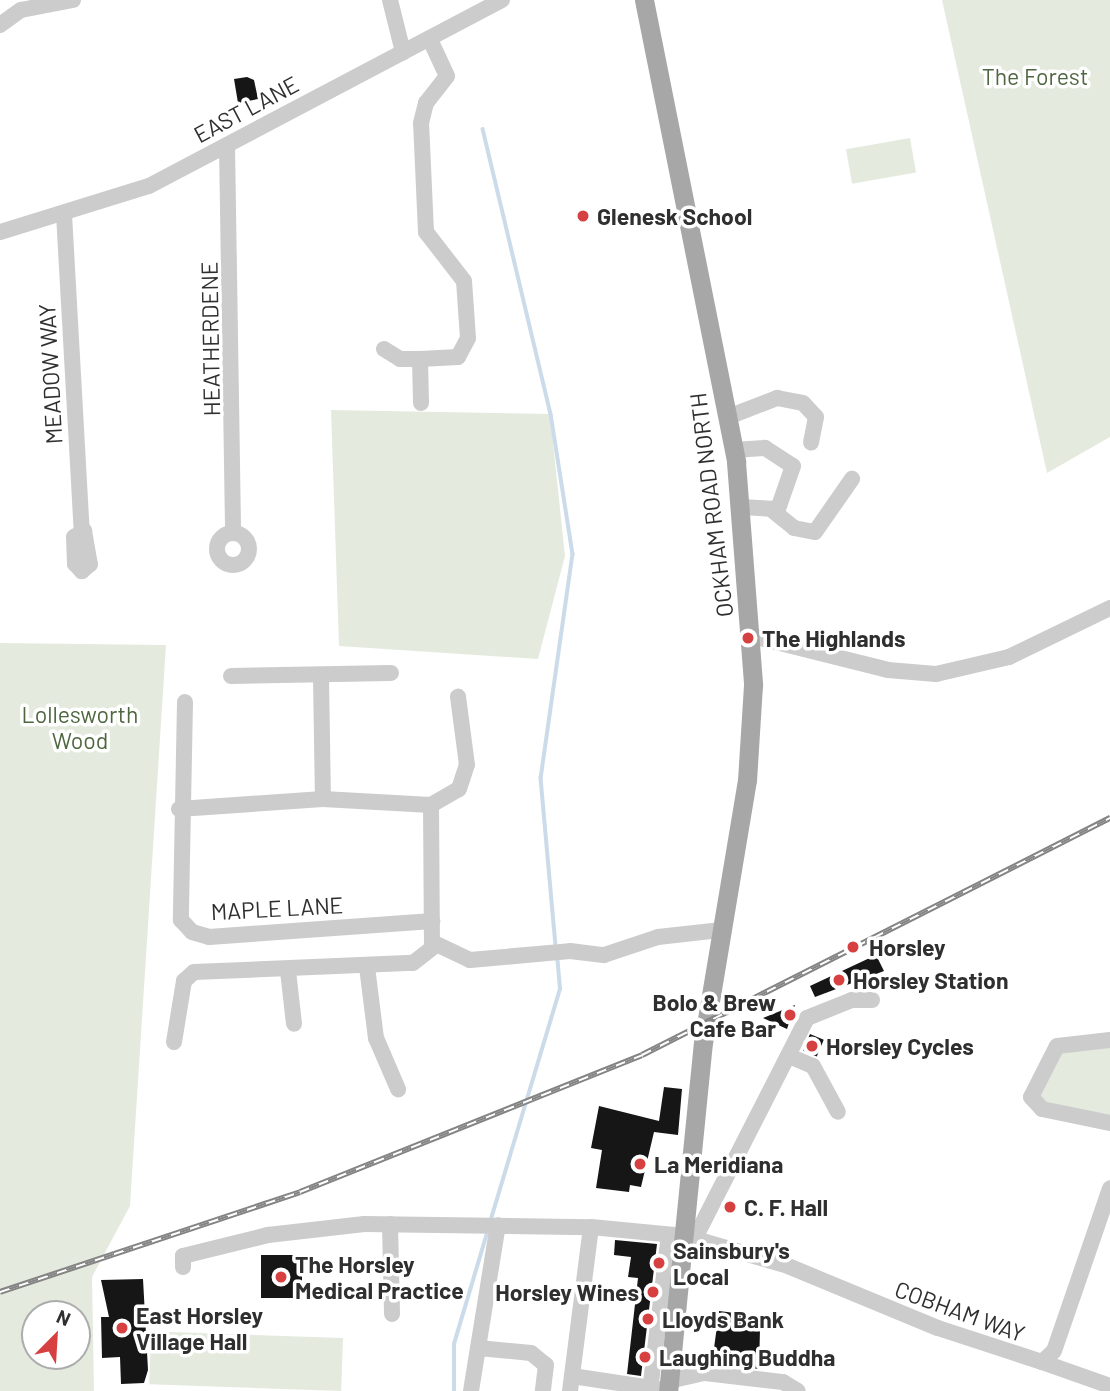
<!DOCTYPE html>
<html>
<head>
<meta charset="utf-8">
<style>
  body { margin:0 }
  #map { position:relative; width:1110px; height:1391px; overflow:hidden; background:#fff; font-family:Barlow,sans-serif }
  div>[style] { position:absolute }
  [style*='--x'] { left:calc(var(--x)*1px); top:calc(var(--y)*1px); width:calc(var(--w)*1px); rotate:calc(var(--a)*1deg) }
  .green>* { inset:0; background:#e4ebde; transform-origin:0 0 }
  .stream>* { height:3.5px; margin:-1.75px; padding:0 1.75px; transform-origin:1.75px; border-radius:1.75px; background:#ccdbe9 }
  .building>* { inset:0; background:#161616; transform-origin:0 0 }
  .minor>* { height:16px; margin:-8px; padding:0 8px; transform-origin:8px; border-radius:8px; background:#ccc }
  .minor>.ring { margin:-8px; padding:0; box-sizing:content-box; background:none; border:16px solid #ccc; border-radius:50% }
  .major>* { height:19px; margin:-9.5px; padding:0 9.5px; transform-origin:9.5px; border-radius:9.5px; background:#a7a7a7 }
  .rail>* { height:6px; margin-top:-3px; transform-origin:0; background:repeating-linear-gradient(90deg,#fff 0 10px,#848484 0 20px); box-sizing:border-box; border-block:2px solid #848484 }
  .dots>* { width:19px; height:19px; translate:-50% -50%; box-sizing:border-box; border:4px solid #fff; border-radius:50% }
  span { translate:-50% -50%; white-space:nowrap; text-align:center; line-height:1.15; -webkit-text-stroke:7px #fff; paint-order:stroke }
  .park-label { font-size:23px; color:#4f6740 }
  .street-label { font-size:23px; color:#2f2f2f }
  .poi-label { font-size:23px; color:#2f2f2f; font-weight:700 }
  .left { translate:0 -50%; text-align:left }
  .right { translate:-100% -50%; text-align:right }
  .north { position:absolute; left:21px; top:1300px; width:70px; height:70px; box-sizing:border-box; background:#fff; border:2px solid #acacac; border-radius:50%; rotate:24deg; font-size:19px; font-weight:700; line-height:28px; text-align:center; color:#2f2f2f }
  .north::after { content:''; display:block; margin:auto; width:24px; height:32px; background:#d74040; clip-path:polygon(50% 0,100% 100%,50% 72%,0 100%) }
</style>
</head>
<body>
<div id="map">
  <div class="green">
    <i style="clip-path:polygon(942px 0,1110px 0,1110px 437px,1047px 473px)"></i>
    <i style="left:910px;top:138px;width:35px;height:65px;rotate:80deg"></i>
    <i style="clip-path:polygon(331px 410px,550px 414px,565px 556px,538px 659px,339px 646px)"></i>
    <i style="clip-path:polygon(evenodd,0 643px,166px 645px,130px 1206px,92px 1277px,94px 1391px,0 1391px,0 643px,35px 1314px,77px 1314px,77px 1356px,35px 1356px,35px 1314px)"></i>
    <i style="clip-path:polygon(1110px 1045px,1110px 1117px,1052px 1109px,1035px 1093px,1053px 1055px)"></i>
    <i style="left:343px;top:1338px;width:53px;height:192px;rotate:92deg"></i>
  </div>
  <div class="stream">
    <i style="--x:483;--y:129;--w:293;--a:76.6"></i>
    <i style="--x:551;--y:414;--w:142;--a:81.1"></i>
    <i style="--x:573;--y:554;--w:226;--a:98.1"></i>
    <i style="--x:541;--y:778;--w:169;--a:84.9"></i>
    <i style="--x:491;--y:1219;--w:240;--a:-73.3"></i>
    <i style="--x:560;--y:989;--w:32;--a:-95"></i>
    <i style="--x:454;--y:1391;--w:47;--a:-90"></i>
    <i style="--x:454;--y:1344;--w:119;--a:-73.4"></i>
  </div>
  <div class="building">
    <i style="clip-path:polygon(247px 77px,254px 80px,258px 99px,238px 103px,234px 79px)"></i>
    <i style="clip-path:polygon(876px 955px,884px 971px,815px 997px,810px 986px)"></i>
    <i style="clip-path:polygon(795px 1005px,787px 1029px,763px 1018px)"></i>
    <i style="left:810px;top:1034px;width:15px;height:18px;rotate:23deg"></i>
    <i style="clip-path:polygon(664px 1087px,682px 1089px,678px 1135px,654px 1132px,641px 1187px,630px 1185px,629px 1192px,596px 1188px,602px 1150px,591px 1148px,599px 1106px,659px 1121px)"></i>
    <i style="clip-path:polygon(615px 1240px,657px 1244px,641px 1376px,627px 1374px,638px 1278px,628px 1277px,631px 1257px,614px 1255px)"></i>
    <i style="left:261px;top:1255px;width:41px;height:43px"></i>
    <i style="clip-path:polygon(143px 1279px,148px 1370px,144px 1383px,121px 1384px,120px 1357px,102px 1358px,101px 1317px,109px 1317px,101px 1280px)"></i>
    <i style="clip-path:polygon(719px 1311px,743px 1314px,745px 1327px,760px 1329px,759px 1369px,712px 1363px)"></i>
  </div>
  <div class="minor">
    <i style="--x:390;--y:0;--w:54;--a:76"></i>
    <i style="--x:0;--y:25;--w:26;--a:-36"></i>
    <i style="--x:21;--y:10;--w:53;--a:-10.9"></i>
    <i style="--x:227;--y:145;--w:388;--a:89.1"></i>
    <i style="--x:64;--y:214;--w:318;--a:86.8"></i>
    <i style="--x:0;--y:232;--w:156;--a:-17.2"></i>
    <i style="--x:149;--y:186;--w:399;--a:-27.8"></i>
    <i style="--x:384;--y:349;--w:19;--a:32"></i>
    <i style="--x:400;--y:359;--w:20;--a:0"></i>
    <i style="--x:421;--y:403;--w:44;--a:-91.3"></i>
    <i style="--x:420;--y:359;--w:38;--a:-3"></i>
    <i style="--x:458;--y:357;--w:21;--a:-62"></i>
    <i style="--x:468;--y:338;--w:57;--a:-94"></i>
    <i style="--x:464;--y:281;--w:62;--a:-127.8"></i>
    <i style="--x:426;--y:232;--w:109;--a:-92.6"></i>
    <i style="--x:421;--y:123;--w:21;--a:-76"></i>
    <i style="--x:426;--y:103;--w:34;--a:-52"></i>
    <i style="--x:447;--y:76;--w:40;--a:-115"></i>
    <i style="--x:728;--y:417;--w:53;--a:-21.2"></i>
    <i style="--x:777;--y:398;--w:26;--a:11"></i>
    <i style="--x:803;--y:403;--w:19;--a:47"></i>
    <i style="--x:816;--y:417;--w:26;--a:101"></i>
    <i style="--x:734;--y:450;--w:31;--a:-4"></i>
    <i style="--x:765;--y:448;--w:33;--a:33"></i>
    <i style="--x:793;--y:466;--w:46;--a:109.2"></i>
    <i style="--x:778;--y:509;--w:38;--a:-177"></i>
    <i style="--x:772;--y:510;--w:28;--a:39"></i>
    <i style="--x:794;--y:528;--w:21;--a:11"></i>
    <i style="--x:815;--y:532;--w:65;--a:-55.1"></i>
    <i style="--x:84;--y:531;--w:34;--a:80"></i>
    <i style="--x:90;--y:564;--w:11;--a:139"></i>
    <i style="--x:82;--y:571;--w:10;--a:-135"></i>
    <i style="--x:75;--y:564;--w:27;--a:-92"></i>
    <i style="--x:74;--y:537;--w:12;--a:-31"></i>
    <i class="ring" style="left:217px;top:533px;width:16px;height:16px"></i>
    <i style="--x:752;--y:636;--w:140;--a:14"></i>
    <i style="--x:888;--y:670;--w:48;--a:4.8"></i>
    <i style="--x:936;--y:674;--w:75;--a:-13.1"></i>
    <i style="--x:1009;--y:657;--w:112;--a:-25.9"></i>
    <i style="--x:231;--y:676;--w:160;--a:-1.1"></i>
    <i style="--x:321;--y:676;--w:123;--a:89.1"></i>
    <i style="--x:185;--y:702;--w:218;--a:91.1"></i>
    <i style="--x:181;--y:920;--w:16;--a:47"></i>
    <i style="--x:192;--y:932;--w:18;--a:16"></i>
    <i style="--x:209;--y:937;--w:224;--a:-4.1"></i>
    <i style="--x:431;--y:805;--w:32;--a:-30"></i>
    <i style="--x:459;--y:789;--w:25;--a:-72"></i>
    <i style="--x:467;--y:765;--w:69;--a:-97.5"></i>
    <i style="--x:179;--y:809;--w:144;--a:-4"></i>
    <i style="--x:323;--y:799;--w:108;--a:3.2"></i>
    <i style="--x:431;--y:805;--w:137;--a:89.6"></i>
    <i style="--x:432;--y:942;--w:42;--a:25.3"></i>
    <i style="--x:470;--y:960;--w:100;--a:-5.1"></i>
    <i style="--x:570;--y:951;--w:34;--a:7"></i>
    <i style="--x:604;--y:955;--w:57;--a:-18.4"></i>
    <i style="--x:658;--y:937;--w:62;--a:-6.4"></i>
    <i style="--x:367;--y:967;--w:72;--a:82.8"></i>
    <i style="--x:376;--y:1038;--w:56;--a:66.7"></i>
    <i style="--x:288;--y:971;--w:53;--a:83.5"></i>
    <i style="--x:1110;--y:1040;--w:53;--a:173.5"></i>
    <i style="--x:1057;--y:1046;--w:57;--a:117"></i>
    <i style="--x:1031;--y:1097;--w:16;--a:47"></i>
    <i style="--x:1042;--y:1109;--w:69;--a:11.6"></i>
    <i style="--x:174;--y:1042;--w:62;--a:-80.7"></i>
    <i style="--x:184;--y:981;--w:13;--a:-42"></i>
    <i style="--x:194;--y:972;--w:219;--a:-2.4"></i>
    <i style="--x:413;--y:963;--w:28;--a:-38"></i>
    <i style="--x:789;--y:1056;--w:26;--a:23"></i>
    <i style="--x:813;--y:1066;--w:52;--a:61.5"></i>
    <i style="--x:390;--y:1224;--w:90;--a:88.7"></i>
    <i style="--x:695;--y:1238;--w:247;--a:-63"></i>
    <i style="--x:807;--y:1018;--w:48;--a:-21.8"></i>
    <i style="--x:852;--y:1000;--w:20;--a:0"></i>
    <i style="--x:183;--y:1267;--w:11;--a:-90"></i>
    <i style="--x:183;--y:1256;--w:88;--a:-13.9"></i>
    <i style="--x:268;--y:1235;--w:97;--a:-6.5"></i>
    <i style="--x:364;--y:1224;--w:227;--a:0.8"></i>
    <i style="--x:591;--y:1227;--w:94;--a:5.5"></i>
    <i style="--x:685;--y:1236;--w:107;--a:16.2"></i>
    <i style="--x:788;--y:1266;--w:162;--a:22.5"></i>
    <i style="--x:938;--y:1328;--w:109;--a:18.1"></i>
    <i style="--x:1042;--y:1362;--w:16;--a:-43"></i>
    <i style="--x:1054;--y:1351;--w:172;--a:-71"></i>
    <i style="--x:478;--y:1348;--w:53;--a:5.4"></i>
    <i style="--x:531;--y:1353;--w:19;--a:39"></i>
    <i style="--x:546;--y:1365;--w:26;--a:97"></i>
    <i style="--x:1042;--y:1362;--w:72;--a:19.4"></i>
    <i style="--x:572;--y:1376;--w:87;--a:8.6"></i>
    <i style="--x:669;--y:1381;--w:37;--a:-13"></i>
    <i style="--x:705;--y:1373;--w:79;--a:6.6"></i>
    <i style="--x:783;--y:1382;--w:17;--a:31"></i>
    <i style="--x:471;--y:1391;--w:168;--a:-80.8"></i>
    <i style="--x:570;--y:1391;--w:165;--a:-82.7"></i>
    <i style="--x:650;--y:1391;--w:157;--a:-83.1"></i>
  </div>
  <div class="major">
    <i style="--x:644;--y:0;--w:471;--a:78.7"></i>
    <i style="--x:736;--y:462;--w:224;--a:85.6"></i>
    <i style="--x:753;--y:685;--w:95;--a:93.6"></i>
    <i style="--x:747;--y:780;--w:266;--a:99.5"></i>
    <i style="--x:703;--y:1042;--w:351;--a:95.7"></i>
  </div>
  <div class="rail">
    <i style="--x:0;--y:1292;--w:316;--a:-18.4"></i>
    <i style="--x:300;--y:1192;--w:368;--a:-21.8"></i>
    <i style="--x:642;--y:1055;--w:525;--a:-26.86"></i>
  </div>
  <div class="dots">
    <i style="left:583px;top:216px;background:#d74040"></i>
    <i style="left:748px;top:638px;background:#d74040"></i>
    <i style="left:853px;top:947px;background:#d74040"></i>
    <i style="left:839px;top:980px;background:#d74040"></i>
    <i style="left:790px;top:1015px;background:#d74040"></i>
    <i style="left:812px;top:1046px;background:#d74040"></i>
    <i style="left:640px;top:1164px;background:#d74040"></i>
    <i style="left:730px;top:1207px;background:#d74040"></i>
    <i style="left:659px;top:1263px;background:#d74040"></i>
    <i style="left:281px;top:1277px;background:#d74040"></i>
    <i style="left:653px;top:1292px;background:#d74040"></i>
    <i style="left:648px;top:1319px;background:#d74040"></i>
    <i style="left:122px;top:1328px;background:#d74040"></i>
    <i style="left:645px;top:1357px;background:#d74040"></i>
  </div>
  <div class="park-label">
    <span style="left:1035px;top:76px">The Forest</span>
    <span style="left:80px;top:727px">Lollesworth<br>Wood</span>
  </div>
  <div class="street-label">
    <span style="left:246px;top:109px;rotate:-28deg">EAST LANE</span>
    <span style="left:210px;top:339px;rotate:-91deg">HEATHERDENE</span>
    <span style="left:50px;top:374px;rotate:-93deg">MEADOW WAY</span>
    <span style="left:711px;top:505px;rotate:-97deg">OCKHAM ROAD NORTH</span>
    <span style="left:277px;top:908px;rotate:-3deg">MAPLE LANE</span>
    <span style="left:960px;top:1311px;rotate:20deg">COBHAM WAY</span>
  </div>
  <div class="poi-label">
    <span class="left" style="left:597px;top:216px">Glenesk School</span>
    <span class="left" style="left:762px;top:638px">The Highlands</span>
    <span class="left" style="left:869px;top:947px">Horsley</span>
    <span class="left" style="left:853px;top:980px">Horsley Station</span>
    <span class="right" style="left:776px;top:1015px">Bolo &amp; Brew<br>Cafe Bar</span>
    <span class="left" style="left:826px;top:1046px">Horsley Cycles</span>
    <span class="left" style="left:654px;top:1164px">La Meridiana</span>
    <span class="left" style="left:744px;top:1207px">C. F. Hall</span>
    <span class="left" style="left:673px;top:1263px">Sainsbury's<br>Local</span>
    <span class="left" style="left:295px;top:1277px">The Horsley<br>Medical Practice</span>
    <span class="right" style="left:639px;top:1292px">Horsley Wines</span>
    <span class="left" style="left:136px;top:1328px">East Horsley<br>Village Hall</span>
    <span class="left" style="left:662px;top:1319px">Lloyds Bank</span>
    <span class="left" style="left:659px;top:1357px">Laughing Buddha</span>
  </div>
  <div class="north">N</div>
</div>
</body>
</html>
